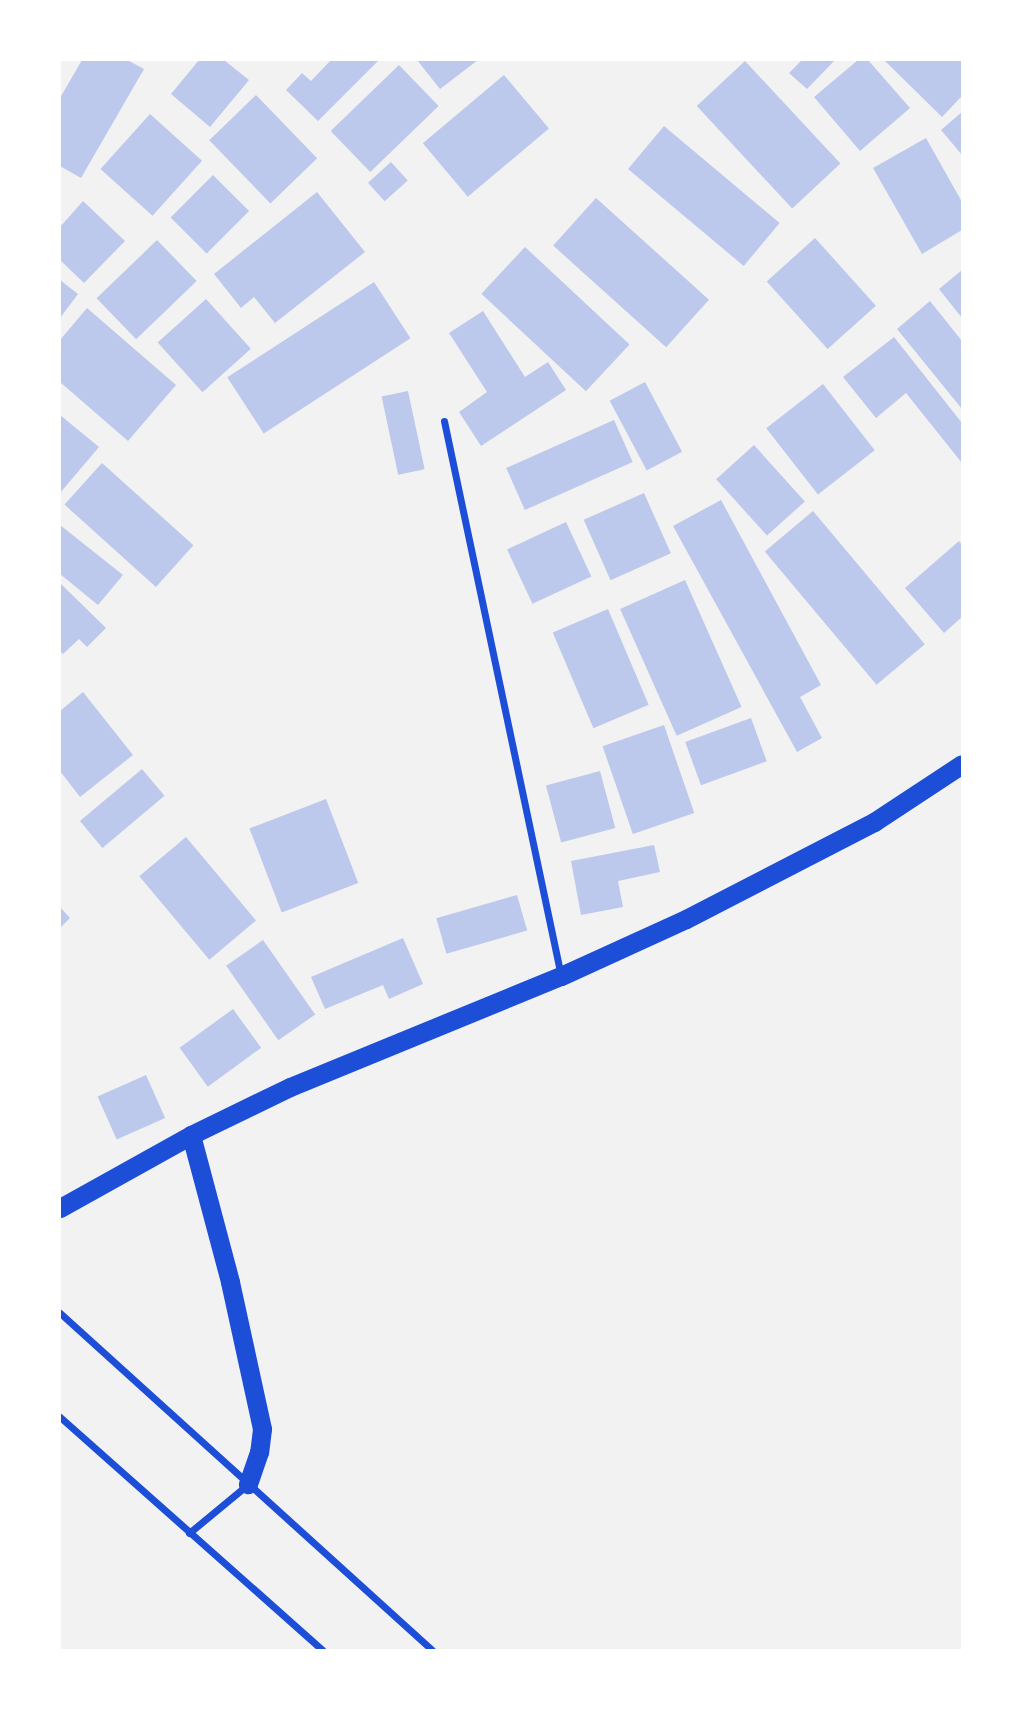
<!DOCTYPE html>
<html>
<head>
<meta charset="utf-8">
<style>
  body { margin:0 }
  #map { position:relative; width:1022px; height:1710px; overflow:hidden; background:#f2f2f2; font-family:Figtree,sans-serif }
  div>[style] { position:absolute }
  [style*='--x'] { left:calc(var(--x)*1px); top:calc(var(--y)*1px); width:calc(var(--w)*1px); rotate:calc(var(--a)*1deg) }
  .building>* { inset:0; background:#bdc9ec; transform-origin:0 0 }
  .minor>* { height:7px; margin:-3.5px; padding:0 3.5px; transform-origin:3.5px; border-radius:3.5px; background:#1d4ed8 }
  .trunk>* { height:19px; margin:-9.5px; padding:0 9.5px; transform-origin:9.5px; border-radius:9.5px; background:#1d4ed8 }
  span { translate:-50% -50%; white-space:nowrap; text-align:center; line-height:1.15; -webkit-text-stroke:5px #fff; paint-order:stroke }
  .frame { position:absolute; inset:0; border:61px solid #fff; pointer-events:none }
</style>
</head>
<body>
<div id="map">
  <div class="building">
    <i style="clip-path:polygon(82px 60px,127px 60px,144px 69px,81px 178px,60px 166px,60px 98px)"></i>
    <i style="clip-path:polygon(199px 60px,224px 60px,249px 80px,210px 127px,171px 94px)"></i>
    <i style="clip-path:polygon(331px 60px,379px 60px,318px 121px,286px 90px,302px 73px,311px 81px)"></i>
    <i style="clip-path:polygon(417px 60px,478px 60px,440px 89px)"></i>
    <i style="clip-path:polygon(802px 60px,835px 60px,807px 89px,789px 73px)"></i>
    <i style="clip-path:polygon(858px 60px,868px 60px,910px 108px,860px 151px,814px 97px)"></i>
    <i style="clip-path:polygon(884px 60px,962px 60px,962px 96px,942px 117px)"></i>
    <i style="left:745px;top:61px;width:140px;height:66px;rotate:47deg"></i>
    <i style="left:399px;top:65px;width:57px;height:95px;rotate:46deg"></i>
    <i style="left:504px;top:75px;width:70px;height:106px;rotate:50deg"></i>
    <i style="left:256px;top:95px;width:88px;height:65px;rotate:46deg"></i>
    <i style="clip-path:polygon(962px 112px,962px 155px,941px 130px)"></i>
    <i style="left:150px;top:114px;width:70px;height:74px;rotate:42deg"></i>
    <i style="left:664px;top:126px;width:151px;height:56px;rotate:40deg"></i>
    <i style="clip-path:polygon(926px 138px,962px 202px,962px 230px,922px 254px,873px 168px)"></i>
    <i style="left:391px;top:162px;width:25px;height:31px;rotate:48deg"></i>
    <i style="left:213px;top:175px;width:51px;height:60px;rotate:45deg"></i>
    <i style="clip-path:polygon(317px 192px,365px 252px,275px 323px,254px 297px,241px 308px,214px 274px)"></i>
    <i style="left:596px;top:198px;width:152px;height:64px;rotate:42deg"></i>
    <i style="clip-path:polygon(83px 201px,125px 241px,84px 283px,60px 260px,60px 227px)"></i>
    <i style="left:815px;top:238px;width:91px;height:65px;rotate:48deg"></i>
    <i style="left:157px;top:240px;width:57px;height:84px;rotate:46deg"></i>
    <i style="left:525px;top:247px;width:143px;height:64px;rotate:43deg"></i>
    <i style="clip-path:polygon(962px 270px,962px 318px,939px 289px)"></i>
    <i style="clip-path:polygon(60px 280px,78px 294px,60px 318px)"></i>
    <i style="left:374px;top:282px;width:67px;height:175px;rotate:57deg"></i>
    <i style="left:206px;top:299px;width:67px;height:65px;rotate:48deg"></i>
    <i style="clip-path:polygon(930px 301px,962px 341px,962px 409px,897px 329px)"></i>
    <i style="clip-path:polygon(87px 308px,176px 385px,128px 441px,60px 382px,60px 340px)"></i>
    <i style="clip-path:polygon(483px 311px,525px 377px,548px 362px,566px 390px,481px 446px,459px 412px,487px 392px,449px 333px)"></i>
    <i style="clip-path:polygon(894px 337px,962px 423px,962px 463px,906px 393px,876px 418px,843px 377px)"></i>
    <i style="left:645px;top:382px;width:79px;height:40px;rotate:62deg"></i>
    <i style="left:823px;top:384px;width:84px;height:72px;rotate:52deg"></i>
    <i style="left:408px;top:391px;width:80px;height:27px;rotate:78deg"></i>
    <i style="clip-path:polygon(60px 415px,99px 447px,60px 493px)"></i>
    <i style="left:614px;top:420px;width:46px;height:118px;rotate:66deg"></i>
    <i style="left:754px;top:445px;width:76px;height:51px;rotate:48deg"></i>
    <i style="left:102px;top:463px;width:123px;height:56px;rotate:42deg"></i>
    <i style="left:644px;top:493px;width:66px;height:66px;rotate:66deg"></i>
    <i style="clip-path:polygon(721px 500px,821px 685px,800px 697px,822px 738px,797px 752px,673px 526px)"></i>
    <i style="left:813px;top:511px;width:174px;height:63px;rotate:50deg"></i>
    <i style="left:566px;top:522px;width:60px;height:65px;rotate:65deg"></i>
    <i style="clip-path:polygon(60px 525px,123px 575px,98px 605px,60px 574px)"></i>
    <i style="clip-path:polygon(959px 541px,962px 545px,962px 617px,944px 633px,905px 588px)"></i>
    <i style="left:685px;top:580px;width:139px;height:71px;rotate:66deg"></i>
    <i style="clip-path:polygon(60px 583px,106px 628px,87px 647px,79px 639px,63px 654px,60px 651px)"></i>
    <i style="left:608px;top:609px;width:104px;height:60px;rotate:67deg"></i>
    <i style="clip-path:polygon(83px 692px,133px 755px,80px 797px,60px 771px,60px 711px)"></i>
    <i style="left:751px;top:718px;width:46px;height:70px;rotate:70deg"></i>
    <i style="left:664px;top:725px;width:93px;height:65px;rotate:71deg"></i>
    <i style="left:142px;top:769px;width:35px;height:81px;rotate:50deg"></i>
    <i style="left:600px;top:771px;width:59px;height:56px;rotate:75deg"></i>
    <i style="left:326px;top:799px;width:90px;height:82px;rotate:69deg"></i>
    <i style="left:186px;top:837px;width:109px;height:61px;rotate:50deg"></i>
    <i style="clip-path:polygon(654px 845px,660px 872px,618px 881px,623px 907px,581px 915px,571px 861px)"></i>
    <i style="left:517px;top:895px;width:37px;height:84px;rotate:74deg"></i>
    <i style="clip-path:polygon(60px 907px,70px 918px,60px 928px)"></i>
    <i style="clip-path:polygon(403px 938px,423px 984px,389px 999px,383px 985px,325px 1009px,311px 977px)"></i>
    <i style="left:263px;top:940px;width:91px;height:45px;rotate:55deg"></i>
    <i style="left:233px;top:1009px;width:48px;height:66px;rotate:54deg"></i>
    <i style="left:146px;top:1075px;width:47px;height:53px;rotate:66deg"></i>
  </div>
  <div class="minor">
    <i style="--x:444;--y:421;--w:567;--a:78.1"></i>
    <i style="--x:60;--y:1313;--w:502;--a:42.17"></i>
    <i style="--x:60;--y:1417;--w:351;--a:41.6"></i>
    <i style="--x:189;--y:1533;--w:75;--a:-39.6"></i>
  </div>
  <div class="trunk">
    <i style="--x:191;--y:1135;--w:152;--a:75.1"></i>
    <i style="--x:230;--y:1282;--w:150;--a:77.7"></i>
    <i style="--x:262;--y:1429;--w:23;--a:97"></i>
    <i style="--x:259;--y:1452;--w:34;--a:109"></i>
    <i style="--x:60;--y:1208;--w:150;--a:-29.1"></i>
    <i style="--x:191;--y:1135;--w:110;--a:-25.9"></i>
    <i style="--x:290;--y:1087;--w:293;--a:-22.3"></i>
    <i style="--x:561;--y:976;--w:137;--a:-24.5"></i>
    <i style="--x:686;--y:919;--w:212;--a:-27.3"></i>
    <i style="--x:874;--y:822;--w:105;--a:-33.4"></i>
  </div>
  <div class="frame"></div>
</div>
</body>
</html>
